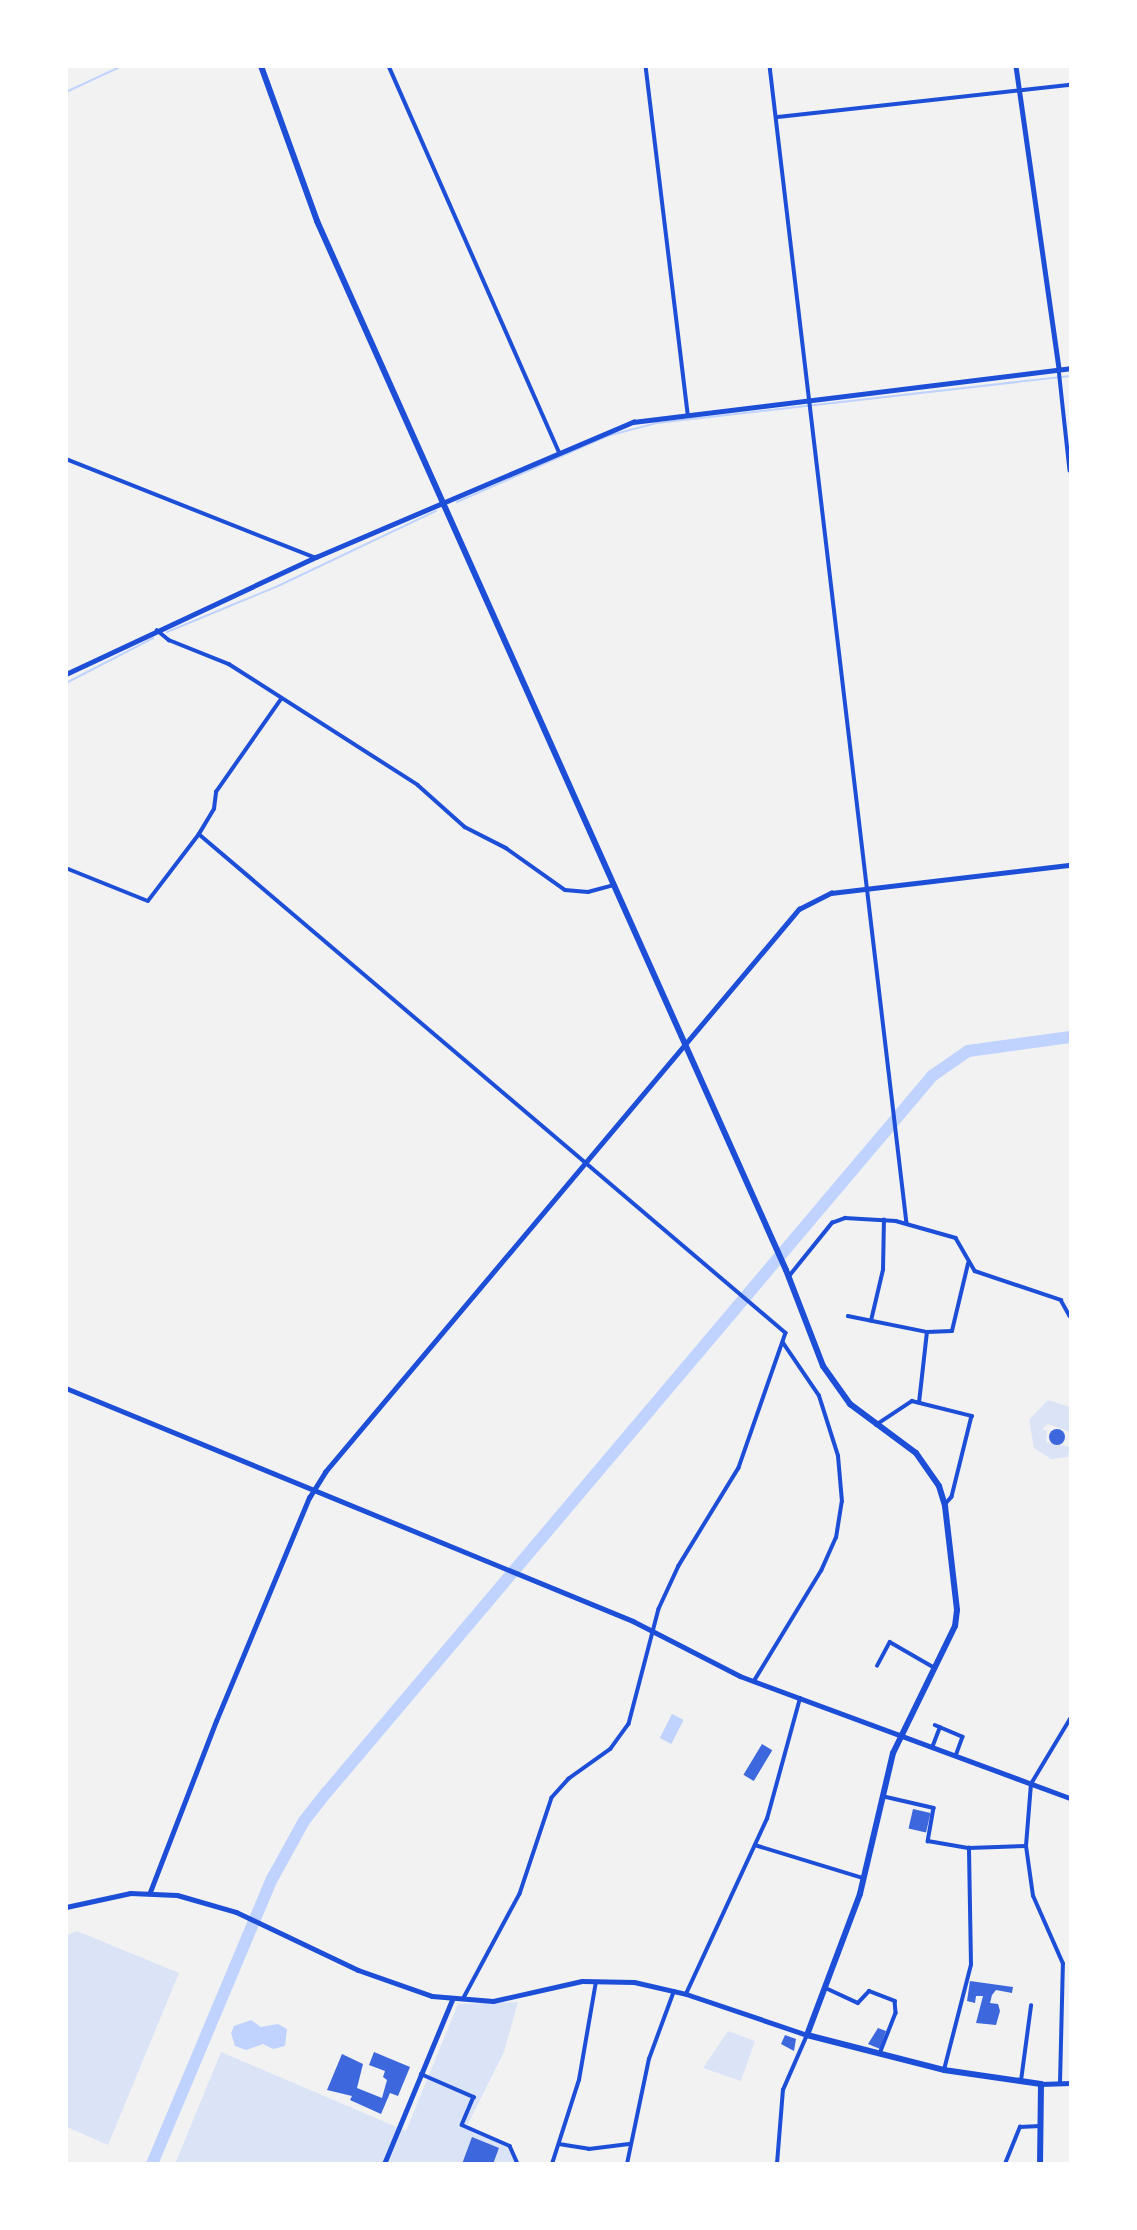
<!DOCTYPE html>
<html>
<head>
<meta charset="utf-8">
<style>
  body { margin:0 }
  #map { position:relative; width:1137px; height:2230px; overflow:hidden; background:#f2f2f2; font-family:Helvetica,sans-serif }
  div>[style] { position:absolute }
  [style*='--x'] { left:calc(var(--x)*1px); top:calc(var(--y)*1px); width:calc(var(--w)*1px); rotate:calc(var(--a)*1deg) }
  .green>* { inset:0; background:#dbe4f7 }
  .water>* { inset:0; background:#bfd3fe; transform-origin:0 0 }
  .stream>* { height:2px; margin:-1px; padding:0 1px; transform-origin:1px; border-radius:1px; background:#bfd3fe }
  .river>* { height:12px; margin:-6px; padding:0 6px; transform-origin:6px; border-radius:6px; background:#bfd3fe }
  .building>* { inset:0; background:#3d67dc; transform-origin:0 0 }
  .round { border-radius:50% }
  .minor>* { height:3.5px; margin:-1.75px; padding:0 1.75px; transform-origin:1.75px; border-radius:1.75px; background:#1d4ed8 }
  .tertiary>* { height:4.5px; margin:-2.25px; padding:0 2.25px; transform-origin:2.25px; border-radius:2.25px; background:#1d4ed8 }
  .secondary>* { height:5px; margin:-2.5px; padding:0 2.5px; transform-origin:2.5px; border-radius:2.5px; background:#1d4ed8 }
  .primary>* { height:6px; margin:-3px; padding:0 3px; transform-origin:3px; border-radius:3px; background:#1d4ed8 }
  span { translate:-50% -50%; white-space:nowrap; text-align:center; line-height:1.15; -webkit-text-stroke:7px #fff; paint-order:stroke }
  .frame { position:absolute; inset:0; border:68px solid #fff; pointer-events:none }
</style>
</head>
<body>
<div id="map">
  <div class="green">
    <i style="clip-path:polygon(1048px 1400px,1070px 1407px,1070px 1432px,1048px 1424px,1042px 1429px,1047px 1431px,1046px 1442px,1070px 1447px,1068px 1457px,1051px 1459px,1034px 1448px,1029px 1420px)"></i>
    <i style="clip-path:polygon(77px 1931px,179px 1973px,108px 2145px,67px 2127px,67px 1935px)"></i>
    <i style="clip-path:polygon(518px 2002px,504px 2052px,466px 2128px,509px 2147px,516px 2163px,175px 2164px,221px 2052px,406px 2131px,458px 2004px)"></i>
    <i style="clip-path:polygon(728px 2031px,755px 2041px,741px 2081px,703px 2068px)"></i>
  </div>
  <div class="water">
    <i style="left:672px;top:1714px;width:13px;height:27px;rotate:27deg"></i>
    <i style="clip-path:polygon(251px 2020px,261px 2027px,278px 2024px,287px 2029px,285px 2046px,273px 2049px,263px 2044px,246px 2050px,235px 2046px,231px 2033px,234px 2026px)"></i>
  </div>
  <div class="stream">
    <i style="--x:66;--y:92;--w:62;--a:-24.9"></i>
    <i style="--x:457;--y:502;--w:164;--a:-23.7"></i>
    <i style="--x:607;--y:436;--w:52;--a:-14.6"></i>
    <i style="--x:657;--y:423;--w:416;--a:-6.5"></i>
    <i style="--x:167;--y:632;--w:120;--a:-22.5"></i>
    <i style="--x:278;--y:586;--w:175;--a:-25.4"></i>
    <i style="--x:66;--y:683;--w:98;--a:-27.3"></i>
  </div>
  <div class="river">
    <i style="--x:152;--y:2164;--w:309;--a:-67.2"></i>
    <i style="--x:272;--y:1879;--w:66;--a:-61.1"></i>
    <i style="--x:304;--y:1821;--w:37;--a:-52"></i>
    <i style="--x:327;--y:1792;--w:937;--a:-49.8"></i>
    <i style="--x:932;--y:1076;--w:44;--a:-34.8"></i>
    <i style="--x:968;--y:1051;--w:103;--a:-7.8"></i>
  </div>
  <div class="building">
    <i class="round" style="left:1049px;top:1429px;width:16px;height:16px"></i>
    <i style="left:762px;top:1744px;width:12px;height:36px;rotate:31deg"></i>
    <i style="left:913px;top:1809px;width:18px;height:20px;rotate:13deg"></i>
    <i style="clip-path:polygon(970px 1981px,1013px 1987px,1012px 1993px,996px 1990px,992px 1995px,990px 2003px,998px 2004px,1000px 2011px,996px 2025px,976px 2023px,983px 1996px,976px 1996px,975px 2003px,967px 2001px)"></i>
    <i style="clip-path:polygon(878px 2028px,886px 2031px,880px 2049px,868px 2044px)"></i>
    <i style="clip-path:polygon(785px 2035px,796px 2039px,794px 2051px,781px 2044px)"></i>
    <i style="clip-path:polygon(374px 2052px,410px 2067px,398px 2096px,390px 2093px,381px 2114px,350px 2100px,352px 2096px,327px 2090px,342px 2054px,363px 2064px,357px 2088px,382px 2098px,387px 2080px,383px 2077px,385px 2071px,369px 2065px)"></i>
    <i style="clip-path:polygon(472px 2137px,499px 2148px,493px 2164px,462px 2164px)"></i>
  </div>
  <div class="minor">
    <i style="--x:389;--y:66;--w:421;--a:66.2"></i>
    <i style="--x:646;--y:66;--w:351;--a:83.1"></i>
    <i style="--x:770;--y:66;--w:1165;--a:83.25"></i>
    <i style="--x:778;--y:117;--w:294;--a:-6.3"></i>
    <i style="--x:1059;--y:369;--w:102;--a:83.8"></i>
    <i style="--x:66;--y:459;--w:267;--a:21.6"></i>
    <i style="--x:157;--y:630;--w:16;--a:40"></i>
    <i style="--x:169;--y:640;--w:65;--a:21.8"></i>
    <i style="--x:229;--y:664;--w:224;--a:32.6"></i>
    <i style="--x:418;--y:785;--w:63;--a:41.8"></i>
    <i style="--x:465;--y:827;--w:46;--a:27.1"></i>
    <i style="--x:506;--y:848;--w:72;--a:35.4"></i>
    <i style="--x:565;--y:890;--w:23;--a:5"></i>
    <i style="--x:588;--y:892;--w:27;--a:-15"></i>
    <i style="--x:199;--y:834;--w:770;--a:40.37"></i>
    <i style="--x:786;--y:1333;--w:143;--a:109.2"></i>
    <i style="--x:739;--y:1468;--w:115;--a:121.5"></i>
    <i style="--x:679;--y:1566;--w:47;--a:114.9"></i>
    <i style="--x:659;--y:1609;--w:119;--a:104.6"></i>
    <i style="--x:629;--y:1724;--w:31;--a:126"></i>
    <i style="--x:611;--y:1749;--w:52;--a:144.5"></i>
    <i style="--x:569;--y:1779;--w:25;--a:132"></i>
    <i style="--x:552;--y:1798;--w:101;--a:108.4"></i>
    <i style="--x:520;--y:1894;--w:118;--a:118.3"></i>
    <i style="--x:66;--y:868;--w:88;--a:21.9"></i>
    <i style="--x:148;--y:901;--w:84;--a:-52.7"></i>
    <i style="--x:199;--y:834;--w:29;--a:-59"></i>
    <i style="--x:214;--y:809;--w:17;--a:-83"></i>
    <i style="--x:216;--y:792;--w:113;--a:-55"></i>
    <i style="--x:790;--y:1275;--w:67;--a:-51.1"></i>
    <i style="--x:832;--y:1223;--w:14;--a:-21"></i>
    <i style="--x:845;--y:1218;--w:51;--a:3.4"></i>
    <i style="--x:896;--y:1221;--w:62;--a:15.8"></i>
    <i style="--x:956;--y:1238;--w:38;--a:60"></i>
    <i style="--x:975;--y:1271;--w:91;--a:18.6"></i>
    <i style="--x:1061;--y:1300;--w:18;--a:61"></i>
    <i style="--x:848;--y:1316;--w:81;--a:11.4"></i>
    <i style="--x:927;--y:1332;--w:25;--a:-2"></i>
    <i style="--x:952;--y:1331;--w:69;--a:-76.6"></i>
    <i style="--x:871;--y:1321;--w:52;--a:-76.8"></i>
    <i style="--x:883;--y:1270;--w:50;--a:-88.9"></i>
    <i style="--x:919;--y:1403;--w:71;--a:-83.6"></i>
    <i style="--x:876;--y:1425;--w:43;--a:-33.7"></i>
    <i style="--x:912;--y:1401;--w:62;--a:14"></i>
    <i style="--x:972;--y:1416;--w:83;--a:103.9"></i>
    <i style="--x:952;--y:1497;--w:9;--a:131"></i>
    <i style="--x:877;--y:1666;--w:27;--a:-62"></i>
    <i style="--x:890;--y:1642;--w:52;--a:30"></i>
    <i style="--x:754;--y:1681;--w:129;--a:-58.7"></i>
    <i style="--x:821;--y:1571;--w:36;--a:-66"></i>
    <i style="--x:836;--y:1538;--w:36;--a:-81"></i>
    <i style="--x:842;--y:1502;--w:46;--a:-95"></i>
    <i style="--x:838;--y:1456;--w:63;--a:-107.6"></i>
    <i style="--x:819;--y:1396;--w:64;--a:-124.2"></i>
    <i style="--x:935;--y:1725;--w:30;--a:23"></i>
    <i style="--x:963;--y:1737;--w:20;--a:110"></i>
    <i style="--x:932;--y:1748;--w:22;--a:-69"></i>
    <i style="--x:882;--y:1796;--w:53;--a:13"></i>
    <i style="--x:934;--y:1808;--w:34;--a:100"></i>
    <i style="--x:928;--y:1841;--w:42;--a:9.7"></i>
    <i style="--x:755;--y:1845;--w:113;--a:17"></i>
    <i style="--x:828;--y:1989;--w:33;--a:25"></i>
    <i style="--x:858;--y:2003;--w:16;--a:-47"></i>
    <i style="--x:869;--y:1991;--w:28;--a:21"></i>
    <i style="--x:895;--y:2001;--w:12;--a:85"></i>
    <i style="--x:896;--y:2013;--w:44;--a:111.3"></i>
    <i style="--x:686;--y:1994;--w:193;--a:-65.2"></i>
    <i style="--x:767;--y:1819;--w:125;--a:-74.7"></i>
    <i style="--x:944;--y:2070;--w:108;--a:-75.6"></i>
    <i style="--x:971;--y:1965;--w:117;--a:-91"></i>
    <i style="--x:969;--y:1848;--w:57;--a:-2"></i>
    <i style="--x:421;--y:2074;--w:58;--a:23.5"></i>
    <i style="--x:474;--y:2097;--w:30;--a:113"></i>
    <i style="--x:462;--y:2125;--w:52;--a:23.6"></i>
    <i style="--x:510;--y:2146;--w:20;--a:66"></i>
    <i style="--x:1021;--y:2081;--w:76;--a:-82.4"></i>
    <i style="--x:1060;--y:2083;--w:119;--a:-88.6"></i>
    <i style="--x:1063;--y:1964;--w:74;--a:-113.8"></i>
    <i style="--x:1033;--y:1896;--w:50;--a:-98"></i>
    <i style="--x:1026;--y:1846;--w:62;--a:-85.4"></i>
    <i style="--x:1031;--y:1784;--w:76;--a:-59"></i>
    <i style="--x:559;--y:2144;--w:30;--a:9"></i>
    <i style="--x:589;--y:2149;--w:40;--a:-7.1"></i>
    <i style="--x:552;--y:2164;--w:88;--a:-72.2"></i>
    <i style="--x:579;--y:2080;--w:99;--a:-80.2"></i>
    <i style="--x:627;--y:2164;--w:107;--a:-78.2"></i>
    <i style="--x:649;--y:2059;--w:72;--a:-69.8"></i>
    <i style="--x:777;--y:2164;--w:74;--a:-85.4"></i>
    <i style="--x:783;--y:2090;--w:60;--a:-66.4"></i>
    <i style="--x:1005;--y:2164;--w:40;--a:-68"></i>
    <i style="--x:1020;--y:2127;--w:20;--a:-3"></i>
  </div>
  <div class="tertiary">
    <i style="--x:1016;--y:66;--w:306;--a:81.9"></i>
    <i style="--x:66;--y:674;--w:276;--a:-25.1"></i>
    <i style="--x:316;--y:557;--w:345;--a:-23.1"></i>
    <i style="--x:633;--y:422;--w:440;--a:-7"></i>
    <i style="--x:66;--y:1388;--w:613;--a:22.34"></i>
    <i style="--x:633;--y:1621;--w:120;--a:27.2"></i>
    <i style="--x:740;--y:1676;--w:352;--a:20.3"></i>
    <i style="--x:150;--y:1892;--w:183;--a:-68.9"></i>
    <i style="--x:216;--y:1721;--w:242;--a:-67.4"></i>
    <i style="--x:309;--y:1498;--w:31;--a:-58"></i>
    <i style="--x:325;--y:1472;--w:736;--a:-49.91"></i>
    <i style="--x:799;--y:909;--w:36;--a:-27"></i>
    <i style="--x:831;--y:893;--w:241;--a:-6.7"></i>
    <i style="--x:384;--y:2164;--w:178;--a:-67.5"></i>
  </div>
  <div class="secondary">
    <i style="--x:66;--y:1907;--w:66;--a:-12.3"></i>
    <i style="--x:130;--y:1893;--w:47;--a:2.4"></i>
    <i style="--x:177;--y:1895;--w:61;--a:16.1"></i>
    <i style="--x:236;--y:1912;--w:135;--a:25.4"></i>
    <i style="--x:358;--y:1970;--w:78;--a:19.4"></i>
    <i style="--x:432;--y:1996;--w:61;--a:4.7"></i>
    <i style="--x:493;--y:2001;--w:91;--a:-12.7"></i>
    <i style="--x:582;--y:1981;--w:52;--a:1.1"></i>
    <i style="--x:634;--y:1982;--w:53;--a:13"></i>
    <i style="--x:686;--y:1994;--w:128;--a:18.7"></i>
    <i style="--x:1041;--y:2084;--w:29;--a:-2"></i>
  </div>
  <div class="primary">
    <i style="--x:261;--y:66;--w:165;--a:70.1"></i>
    <i style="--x:317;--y:221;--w:1149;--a:65.91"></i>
    <i style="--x:786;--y:1270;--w:103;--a:68.9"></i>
    <i style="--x:823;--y:1366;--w:47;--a:54.6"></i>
    <i style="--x:850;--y:1404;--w:82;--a:36.6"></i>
    <i style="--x:916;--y:1453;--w:40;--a:55.1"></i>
    <i style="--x:939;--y:1486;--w:21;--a:73"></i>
    <i style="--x:945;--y:1506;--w:105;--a:83.4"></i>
    <i style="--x:957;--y:1610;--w:16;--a:97"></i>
    <i style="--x:955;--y:1626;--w:141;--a:116"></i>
    <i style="--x:893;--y:1753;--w:145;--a:103.2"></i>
    <i style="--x:860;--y:1894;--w:151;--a:110.6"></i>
    <i style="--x:807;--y:2035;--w:141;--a:14.3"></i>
    <i style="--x:944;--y:2070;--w:98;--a:8.2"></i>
    <i style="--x:1041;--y:2084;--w:80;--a:90.7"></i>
  </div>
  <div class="frame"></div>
</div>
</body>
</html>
